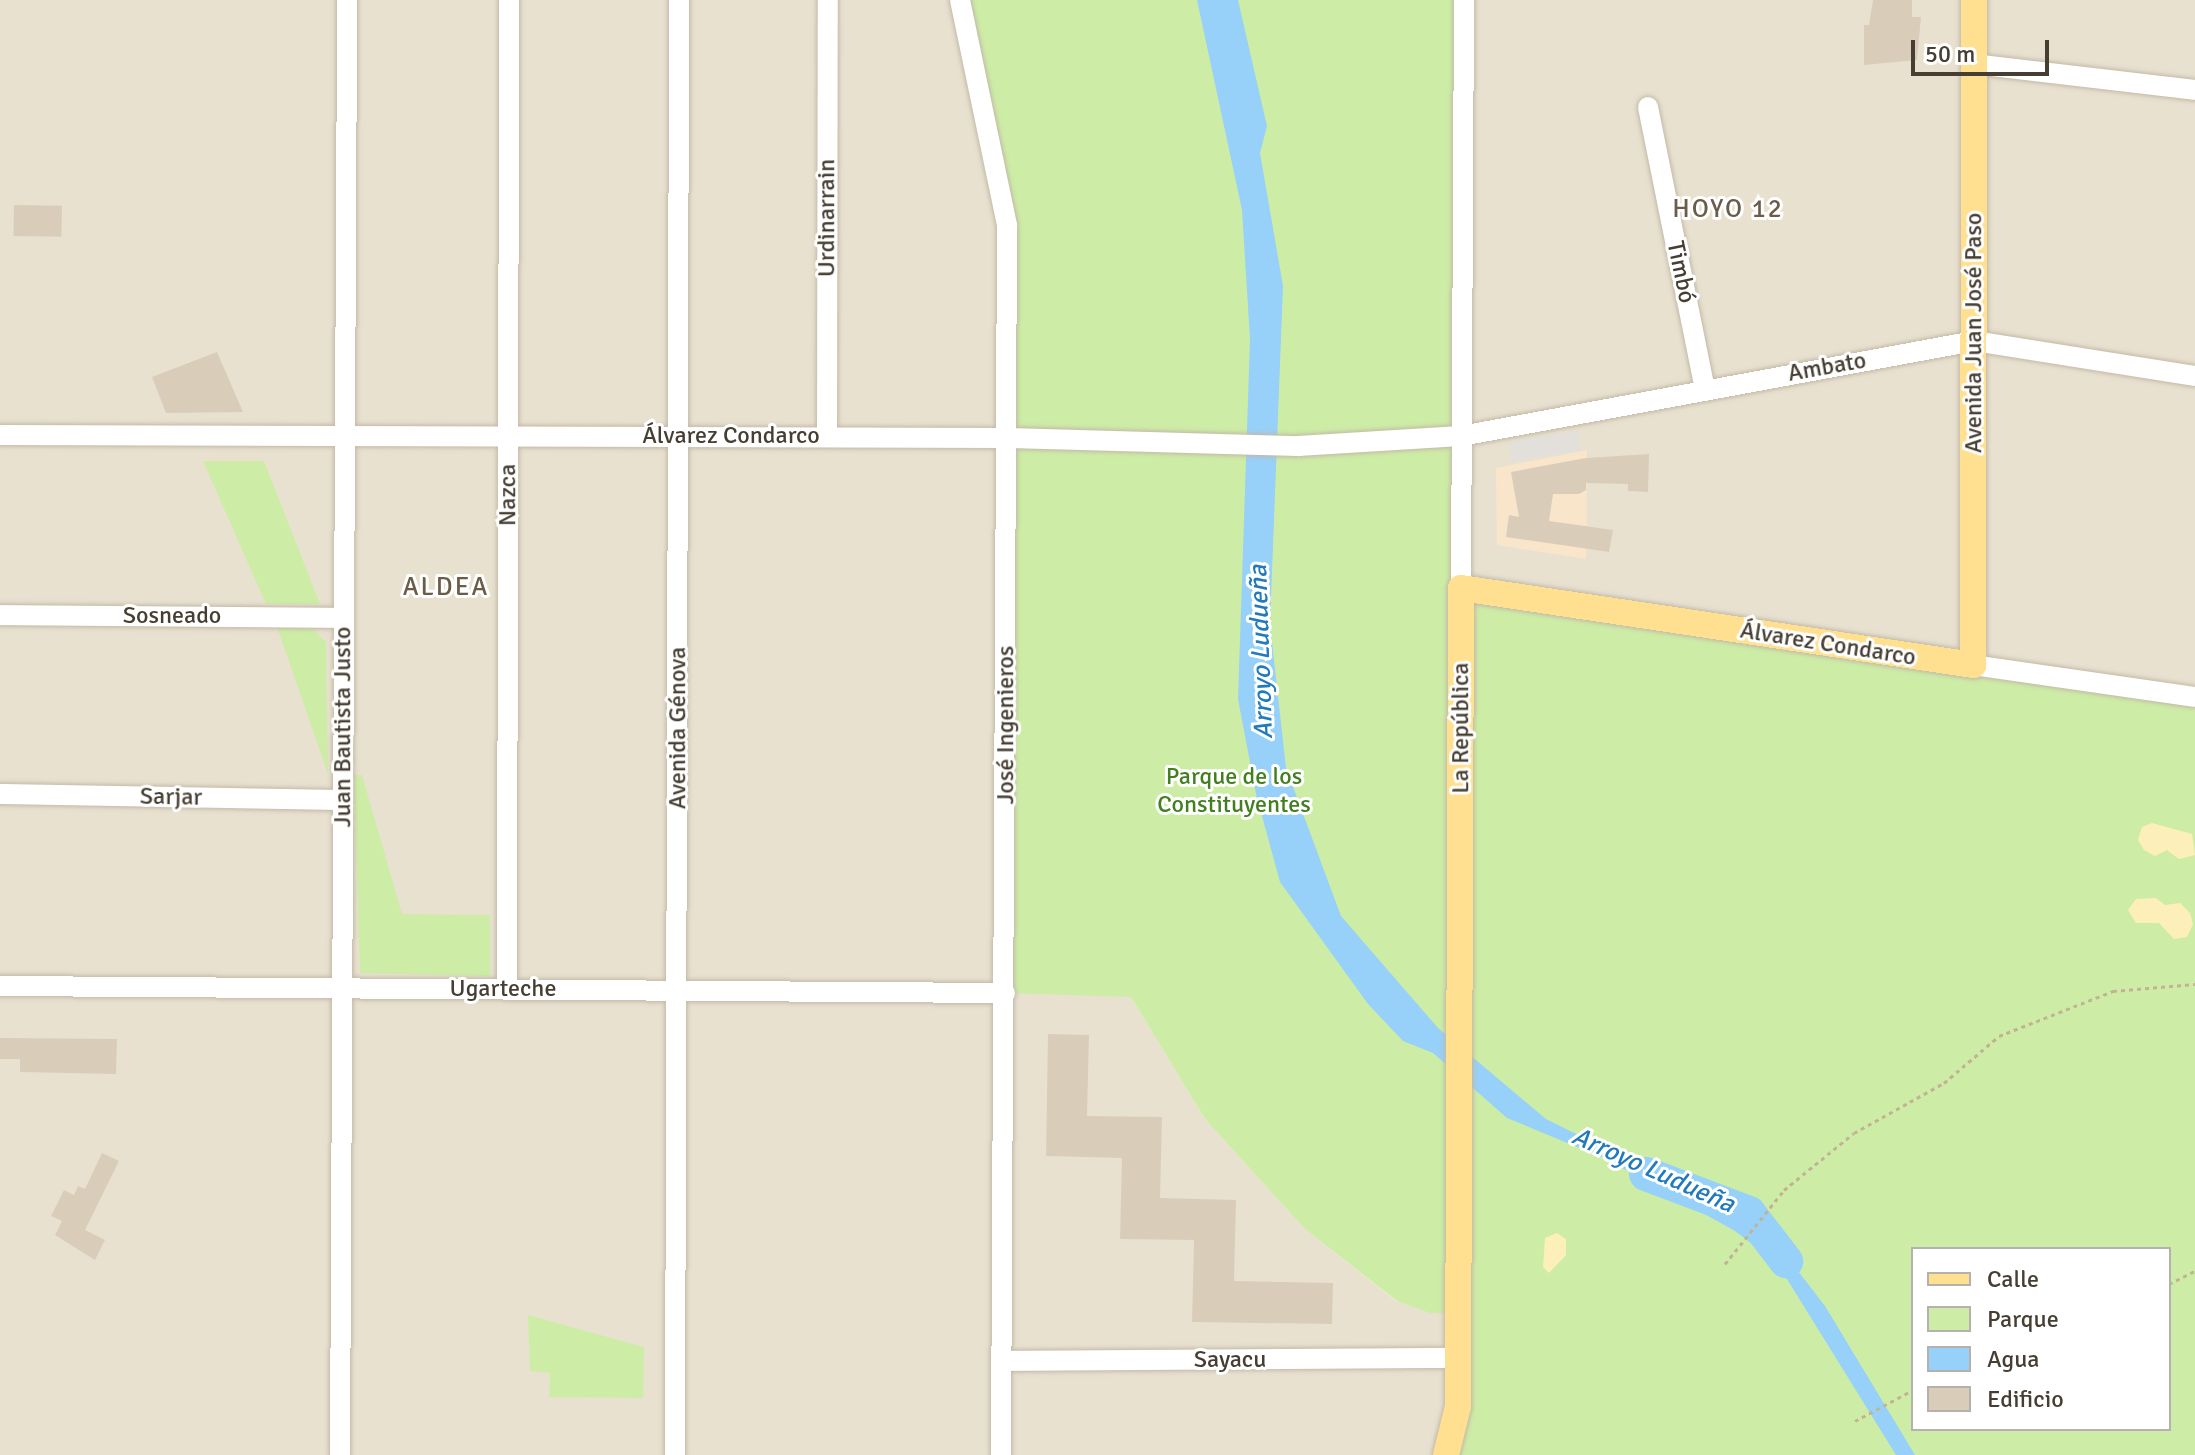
<!DOCTYPE html>
<html>
<head>
<meta charset="utf-8">
<style>
  body { margin:0 }
  #map { position:relative; width:2195px; height:1455px; overflow:hidden; background:#f4eee3; font-family:Signika,sans-serif }
  div>[style] { position:absolute }
  [style*='--x'] { left:calc(var(--x)*1px); top:calc(var(--y)*1px); width:calc(var(--w)*1px); rotate:calc(var(--a)*1deg) }
  .residential>* { inset:0; background:#e8e1d0 }
  .commercial>* { inset:0; background:#f9e5ca }
  .green>* { inset:0; background:#cdeda6 }
  .sand>* { inset:0; background:#fdefb9 }
  .parking>* { inset:0; background:#e3e0dc; transform-origin:0 0 }
  .water>* { inset:0; background:#97d0f8 }
  .river>* { height:34px; margin:-17px; padding:0 17px; transform-origin:17px; border-radius:17px; background:#97d0f8 }
  .building>* { inset:0; background:#d9cdba; transform-origin:0 0 }
  .path>* { height:3px; margin-top:-1.5px; transform-origin:0; background:repeating-linear-gradient(90deg,#c3b394 0 4px,transparent 0 8px) }
  .roads { filter:drop-shadow(0 0 2px #c3b9a7) drop-shadow(0 0 2px #c3b9a7) }
  .minor>* { height:20px; margin:-10px; padding:0 10px; transform-origin:10px; border-radius:10px; background:#fff }
  .major>* { height:26px; margin:-13px; padding:0 13px; transform-origin:13px; border-radius:13px; background:#ffe090 }
  span { translate:-50% -50%; white-space:nowrap; text-align:center; line-height:1.15; -webkit-text-stroke:6px #fff; paint-order:stroke }
  .street-label { font-size:24px; color:#463e32 }
  .park-label { font-size:24px; color:#437e1f }
  .neighbourhood-label { font-size:26px; color:#6a5c48; letter-spacing:2px }
  .water-label { font-size:26px; color:#207abd; font-style:italic }
  .legend { position:absolute; left:1911px; top:1247px; width:260px; height:184px; box-sizing:border-box; background:#fff; border:2px solid #b5b2ad; margin:0; padding:10px 14px; list-style:none; font-size:24px; color:#463e32 }
  .legend li { display:flex; align-items:center; gap:16px; height:40px }
  .legend b { width:40px; border:2px solid #b5b2ad }
  .scale { position:absolute; left:1911px; top:40px; width:138px; height:36px; box-sizing:border-box; border:4px solid #463e32; border-top:0; padding-left:10px; font-size:24px; line-height:28px; white-space:nowrap; color:#463e32; -webkit-text-stroke:6px #fff; paint-order:stroke }
</style>
</head>
<body>
<div id="map">
  <div class="residential">
    <i style="clip-path:polygon(0 0,960px 0,978px 78px,1118px 993px,1131px 997px,1205px 1119px,1305px 1229px,1396px 1301px,1459px 1313px,1446px 1455px,0 1455px)"></i>
    <i style="clip-path:polygon(1464px 0,2195px 0,2195px 697px,1461px 588px)"></i>
  </div>
  <div class="commercial">
    <i style="clip-path:polygon(1587px 450px,1586px 559px,1497px 545px,1496px 468px)"></i>
  </div>
  <div class="green">
    <i style="clip-path:polygon(evenodd,960px 0,1464px 0,1461px 588px,2195px 697px,2195px 1455px,1446px 1455px,1459px 1313px,1430px 1313px,1397px 1301px,1305px 1229px,1205px 1119px,1131px 997px,1005px 993px,1007px 225px,960px 0,1913px 1249px,2169px 1249px,2169px 1429px,1913px 1429px,1913px 1249px)"></i>
    <i style="clip-path:polygon(203px 461px,264px 461px,320px 604px,266px 604px)"></i>
    <i style="clip-path:polygon(277px 627px,313px 629px,326px 642px,328px 774px)"></i>
    <i style="clip-path:polygon(354px 775px,362px 775px,402px 914px,490px 915px,490px 976px,360px 973px)"></i>
    <i style="clip-path:polygon(528px 1315px,644px 1347px,643px 1398px,549px 1397px,550px 1373px,530px 1371px)"></i>
  </div>
  <div class="sand">
    <i style="clip-path:polygon(2152px 823px,2192px 834px,2195px 855px,2179px 859px,2167px 850px,2155px 856px,2144px 850px,2138px 840px,2142px 827px)"></i>
    <i style="clip-path:polygon(2156px 898px,2165px 905px,2180px 903px,2190px 913px,2193px 924px,2187px 937px,2174px 939px,2159px 923px,2136px 923px,2128px 910px,2136px 899px)"></i>
    <i style="clip-path:polygon(1557px 1233px,1566px 1239px,1566px 1255px,1549px 1273px,1543px 1267px,1545px 1238px)"></i>
  </div>
  <div class="parking">
    <i style="left:1578px;top:431px;width:20px;height:70px;rotate:81deg"></i>
  </div>
  <div class="water">
    <i style="clip-path:polygon(1197px 0,1238px 0,1267px 126px,1260px 153px,1283px 286px,1270px 624px,1286px 768px,1341px 916px,1438px 1028px,1546px 1119px,1765px 1228px,1825px 1306px,1915px 1455px,1896px 1455px,1777px 1263px,1735px 1231px,1606px 1159px,1507px 1118px,1433px 1053px,1403px 1041px,1368px 1004px,1280px 882px,1256px 794px,1238px 699px,1250px 339px,1242px 210px)"></i>
  </div>
  <div class="river">
    <i style="--x:1646;--y:1174;--w:110;--a:20.7"></i>
    <i style="--x:1749;--y:1213;--w:61;--a:52.4"></i>
  </div>
  <div class="building">
    <i style="clip-path:polygon(1873px 0,1912px 0,1912px 17px,1921px 17px,1917px 60px,1864px 65px,1864px 25px,1869px 25px)"></i>
    <i style="left:14px;top:205px;width:48px;height:31px;rotate:1deg"></i>
    <i style="clip-path:polygon(217px 352px,243px 412px,166px 413px,152px 377px)"></i>
    <i style="clip-path:polygon(1649px 454px,1648px 492px,1628px 491px,1628px 484px,1586px 483px,1586px 490px,1579px 494px,1553px 494px,1549px 521px,1613px 530px,1609px 552px,1506px 537px,1509px 515px,1519px 517px,1511px 472px,1586px 458px)"></i>
    <i style="clip-path:polygon(1048px 1034px,1089px 1035px,1087px 1116px,1162px 1117px,1160px 1198px,1236px 1200px,1234px 1281px,1333px 1283px,1332px 1324px,1192px 1322px,1194px 1240px,1120px 1239px,1122px 1158px,1046px 1156px)"></i>
    <i style="clip-path:polygon(0 1038px,117px 1039px,116px 1074px,20px 1072px,20px 1059px,0 1059px)"></i>
    <i style="clip-path:polygon(102px 1153px,119px 1161px,85px 1230px,105px 1240px,95px 1260px,55px 1235px,62px 1221px,51px 1216px,64px 1190px,74px 1195px,78px 1186px,85px 1189px)"></i>
  </div>
  <div class="path">
    <i style="--x:1725;--y:1264;--w:95;--a:-51.4"></i>
    <i style="--x:1784;--y:1190;--w:90;--a:-39.2"></i>
    <i style="--x:1854;--y:1133;--w:103;--a:-29.1"></i>
    <i style="--x:1944;--y:1083;--w:72;--a:-40.5"></i>
    <i style="--x:1999;--y:1036;--w:123;--a:-21.5"></i>
    <i style="--x:2113;--y:991;--w:82;--a:-4.9"></i>
    <i style="--x:2169;--y:1284;--w:29;--a:-27"></i>
    <i style="--x:1855;--y:1421;--w:66;--a:-28.1"></i>
  </div>
  <div class="roads">
    <div class="minor">
      <i style="--x:960;--y:0;--w:230;--a:78.2"></i>
      <i style="--x:1007;--y:225;--w:1230;--a:90.28"></i>
      <i style="--x:1974;--y:64;--w:223;--a:6.7"></i>
      <i style="--x:1648;--y:107;--w:288;--a:78.6"></i>
      <i style="--x:0;--y:435;--w:1007;--a:0.17"></i>
      <i style="--x:1007;--y:438;--w:291;--a:1.6"></i>
      <i style="--x:1298;--y:446;--w:163;--a:-3.5"></i>
      <i style="--x:1461;--y:436;--w:522;--a:-10.49"></i>
      <i style="--x:1974;--y:341;--w:224;--a:9"></i>
      <i style="--x:827;--y:436;--w:436;--a:-89.9"></i>
      <i style="--x:1461;--y:588;--w:588;--a:-89.71"></i>
      <i style="--x:0;--y:615;--w:344;--a:0.5"></i>
      <i style="--x:1973;--y:665;--w:224;--a:8.2"></i>
      <i style="--x:0;--y:794;--w:343;--a:1"></i>
      <i style="--x:0;--y:986;--w:1005;--a:0.4"></i>
      <i style="--x:507;--y:989;--w:989;--a:-89.88"></i>
      <i style="--x:1002;--y:1361;--w:456;--a:-0.4"></i>
      <i style="--x:340;--y:1455;--w:1455;--a:-89.72"></i>
      <i style="--x:675;--y:1455;--w:1455;--a:-89.84"></i>
    </div>
    <div class="major">
      <i style="--x:1446;--y:1455;--w:50;--a:-76.2"></i>
      <i style="--x:1458;--y:1406;--w:818;--a:-89.79"></i>
      <i style="--x:1461;--y:588;--w:518;--a:8.55"></i>
      <i style="--x:1973;--y:665;--w:665;--a:-89.91"></i>
    </div>
  </div>
  <div class="street-label">
    <span style="left:827px;top:218px;rotate:-90deg">Urdinarrain</span>
    <span style="left:1681px;top:272px;rotate:78deg">Timbó</span>
    <span style="left:1974px;top:333px;rotate:-90deg">Avenida Juan José Paso</span>
    <span style="left:1827px;top:367px;rotate:-10deg">Ambato</span>
    <span style="left:731px;top:436px">Álvarez Condarco</span>
    <span style="left:508px;top:495px;rotate:-90deg">Nazca</span>
    <span style="left:172px;top:616px">Sosneado</span>
    <span style="left:1828px;top:644px;rotate:9deg">Álvarez Condarco</span>
    <span style="left:1006px;top:725px;rotate:-90deg">José Ingenieros</span>
    <span style="left:343px;top:727px;rotate:-90deg">Juan Bautista Justo</span>
    <span style="left:678px;top:728px;rotate:-90deg">Avenida Génova</span>
    <span style="left:1461px;top:728px;rotate:-90deg">La República</span>
    <span style="left:171px;top:797px;rotate:1deg">Sarjar</span>
    <span style="left:503px;top:989px">Ugarteche</span>
    <span style="left:1230px;top:1360px">Sayacu</span>
  </div>
  <div class="park-label">
    <span style="left:1234px;top:791px">Parque de los<br>Constituyentes</span>
  </div>
  <div class="neighbourhood-label">
    <span style="left:1728px;top:210px">HOYO 12</span>
    <span style="left:446px;top:588px">ALDEA</span>
  </div>
  <div class="water-label">
    <span style="left:1262px;top:652px;rotate:-92deg">Arroyo Ludueña</span>
    <span style="left:1653px;top:1171px;rotate:24deg">Arroyo Ludueña</span>
  </div>
  <ul class="legend">
  <li><b style="height:10px;background:#ffe090"></b>Calle</li>
  <li><b style="height:22px;background:#cdeda6"></b>Parque</li>
  <li><b style="height:22px;background:#97d0f8"></b>Agua</li>
  <li><b style="height:22px;background:#d9cdba"></b>Edificio</li>
  </ul>
  <div class="scale">50 m</div>
</div>
</body>
</html>
